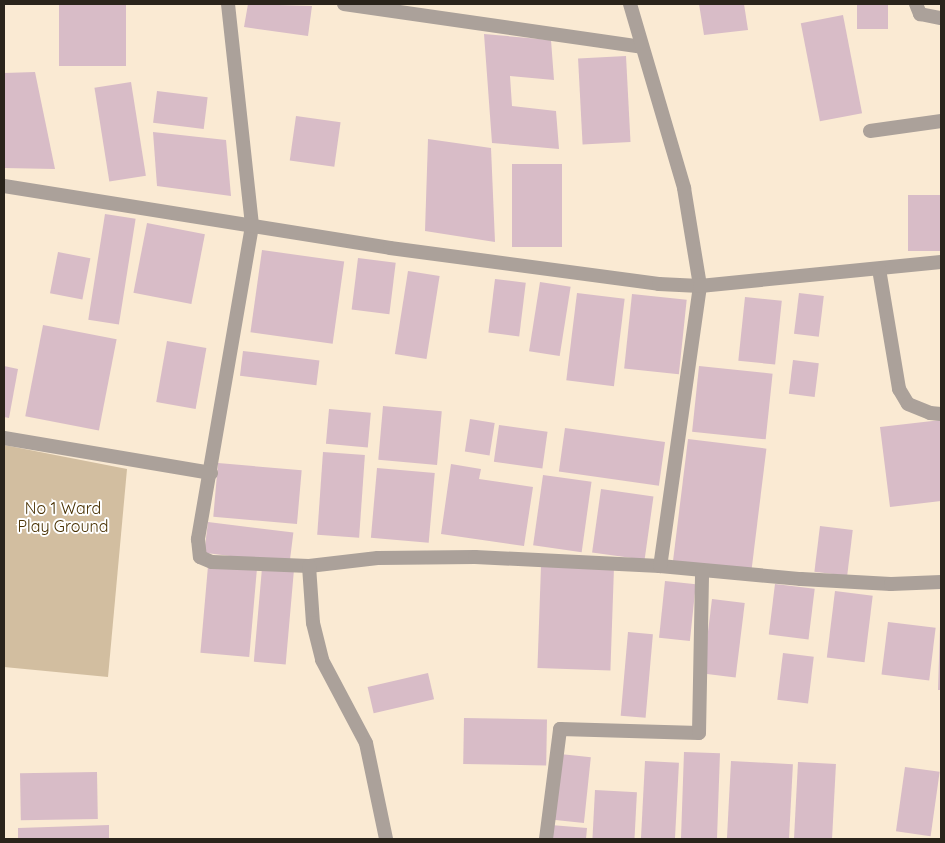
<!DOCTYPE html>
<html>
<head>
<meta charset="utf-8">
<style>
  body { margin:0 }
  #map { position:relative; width:945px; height:843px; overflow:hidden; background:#faead3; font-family:Quicksand,sans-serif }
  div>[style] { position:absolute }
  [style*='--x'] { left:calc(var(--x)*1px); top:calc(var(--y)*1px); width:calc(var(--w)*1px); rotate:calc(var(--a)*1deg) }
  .green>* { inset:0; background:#d2bea0 }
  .building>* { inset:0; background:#d8bcc7; transform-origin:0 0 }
  .minor>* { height:14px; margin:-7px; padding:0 7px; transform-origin:7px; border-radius:7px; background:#aba19a }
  span { translate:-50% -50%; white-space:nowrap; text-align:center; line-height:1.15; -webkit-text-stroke:4px #fff; paint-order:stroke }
  .park-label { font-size:16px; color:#483000 }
  .frame { position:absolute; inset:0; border:5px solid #2a241b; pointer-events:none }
</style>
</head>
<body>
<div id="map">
  <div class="green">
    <i style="clip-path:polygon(4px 445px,127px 469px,108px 677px,4px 667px)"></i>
  </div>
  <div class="building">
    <i style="left:59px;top:4px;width:67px;height:62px"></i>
    <i style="clip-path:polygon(248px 4px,312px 6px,308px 36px,244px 27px)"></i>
    <i style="clip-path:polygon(699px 4px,744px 4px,748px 30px,704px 35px)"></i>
    <i style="left:857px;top:4px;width:31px;height:25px"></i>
    <i style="left:843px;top:15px;width:100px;height:43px;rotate:79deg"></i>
    <i style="clip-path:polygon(484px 34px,551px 40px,554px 80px,510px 76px,512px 106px,556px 111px,559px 149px,492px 143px)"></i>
    <i style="left:626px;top:56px;width:86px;height:48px;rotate:87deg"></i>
    <i style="clip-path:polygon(35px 72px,55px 169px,4px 168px,4px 73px)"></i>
    <i style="left:131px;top:82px;width:95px;height:37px;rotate:81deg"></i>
    <i style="left:157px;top:91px;width:51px;height:32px;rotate:7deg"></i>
    <i style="left:296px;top:116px;width:45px;height:45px;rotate:8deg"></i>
    <i style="clip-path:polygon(153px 132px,226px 140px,231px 196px,157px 186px)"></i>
    <i style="clip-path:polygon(428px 139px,491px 148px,495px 242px,425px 231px)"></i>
    <i style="left:512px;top:164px;width:50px;height:83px"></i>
    <i style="left:941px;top:195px;width:56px;height:33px;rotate:90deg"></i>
    <i style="left:105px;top:214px;width:31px;height:107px;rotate:9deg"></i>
    <i style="left:147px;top:223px;width:59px;height:71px;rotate:11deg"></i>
    <i style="left:262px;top:250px;width:83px;height:83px;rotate:8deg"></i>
    <i style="left:58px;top:252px;width:33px;height:42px;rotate:11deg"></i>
    <i style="left:358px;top:258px;width:38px;height:52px;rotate:7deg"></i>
    <i style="left:408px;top:271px;width:32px;height:84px;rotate:9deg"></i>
    <i style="left:495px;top:279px;width:31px;height:54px;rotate:7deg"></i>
    <i style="left:540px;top:282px;width:31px;height:70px;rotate:9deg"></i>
    <i style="left:577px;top:293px;width:48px;height:88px;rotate:7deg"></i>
    <i style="left:799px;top:293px;width:25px;height:41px;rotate:7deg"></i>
    <i style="left:632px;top:294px;width:55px;height:75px;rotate:6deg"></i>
    <i style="left:745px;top:297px;width:37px;height:64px;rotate:6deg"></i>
    <i style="left:43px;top:325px;width:75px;height:93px;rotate:11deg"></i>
    <i style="left:167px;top:341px;width:40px;height:62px;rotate:10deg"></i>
    <i style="left:243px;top:351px;width:77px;height:25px;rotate:7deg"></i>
    <i style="left:793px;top:360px;width:26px;height:34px;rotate:7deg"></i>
    <i style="clip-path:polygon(4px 366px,18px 369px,9px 418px,4px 417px)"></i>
    <i style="left:699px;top:366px;width:74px;height:66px;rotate:6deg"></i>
    <i style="left:383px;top:406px;width:59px;height:54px;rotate:5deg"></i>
    <i style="left:329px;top:409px;width:42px;height:35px;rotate:5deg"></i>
    <i style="left:470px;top:419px;width:25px;height:33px;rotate:9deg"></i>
    <i style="clip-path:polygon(941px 420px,941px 501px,890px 507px,880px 427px)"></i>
    <i style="left:499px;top:425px;width:49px;height:37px;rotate:8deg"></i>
    <i style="left:565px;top:428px;width:101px;height:44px;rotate:8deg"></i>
    <i style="left:688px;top:439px;width:79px;height:123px;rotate:7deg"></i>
    <i style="left:323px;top:452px;width:42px;height:83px;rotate:4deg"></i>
    <i style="left:218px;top:463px;width:84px;height:54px;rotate:5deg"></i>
    <i style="clip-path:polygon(451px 464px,481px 469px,479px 479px,533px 487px,524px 546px,441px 534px)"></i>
    <i style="left:377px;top:468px;width:58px;height:70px;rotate:5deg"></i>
    <i style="left:543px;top:475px;width:49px;height:71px;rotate:8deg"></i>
    <i style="left:601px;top:489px;width:53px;height:64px;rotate:8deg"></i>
    <i style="left:208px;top:522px;width:86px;height:31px;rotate:7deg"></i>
    <i style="left:820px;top:526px;width:33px;height:46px;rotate:7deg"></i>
    <i style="left:208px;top:566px;width:49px;height:87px;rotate:5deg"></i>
    <i style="left:541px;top:566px;width:73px;height:102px;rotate:2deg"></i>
    <i style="left:262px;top:568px;width:32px;height:94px;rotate:5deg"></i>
    <i style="left:665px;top:581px;width:31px;height:57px;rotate:6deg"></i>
    <i style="left:775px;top:584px;width:40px;height:51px;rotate:7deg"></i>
    <i style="left:835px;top:591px;width:38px;height:67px;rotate:7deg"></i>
    <i style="left:712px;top:599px;width:33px;height:75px;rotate:7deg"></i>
    <i style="left:888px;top:622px;width:48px;height:53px;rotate:7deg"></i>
    <i style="clip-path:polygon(940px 627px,941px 627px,941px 690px,938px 690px)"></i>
    <i style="left:628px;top:632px;width:25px;height:84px;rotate:5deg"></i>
    <i style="left:783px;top:653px;width:31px;height:47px;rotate:7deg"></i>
    <i style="left:428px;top:673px;width:27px;height:62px;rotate:77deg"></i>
    <i style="left:464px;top:718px;width:83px;height:46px;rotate:1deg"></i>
    <i style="left:684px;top:752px;width:36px;height:87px;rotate:2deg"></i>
    <i style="left:560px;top:754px;width:31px;height:66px;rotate:6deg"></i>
    <i style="left:645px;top:761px;width:34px;height:78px;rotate:3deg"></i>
    <i style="left:731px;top:761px;width:62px;height:78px;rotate:3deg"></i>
    <i style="left:798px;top:762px;width:38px;height:77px;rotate:3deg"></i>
    <i style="left:905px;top:767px;width:35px;height:65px;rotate:8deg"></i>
    <i style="left:97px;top:772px;width:47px;height:77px;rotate:89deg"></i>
    <i style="left:595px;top:790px;width:42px;height:49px;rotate:3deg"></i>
    <i style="clip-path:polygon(109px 825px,109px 839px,18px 839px,18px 828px)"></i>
    <i style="clip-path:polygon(551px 825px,587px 828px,586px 839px,550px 839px)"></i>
  </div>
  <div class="minor">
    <i style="--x:228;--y:4;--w:223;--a:83.8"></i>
    <i style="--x:252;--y:226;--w:318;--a:99.8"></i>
    <i style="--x:198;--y:539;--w:18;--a:84"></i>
    <i style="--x:200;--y:557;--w:13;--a:23"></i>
    <i style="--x:212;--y:562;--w:97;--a:2.4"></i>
    <i style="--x:309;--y:566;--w:69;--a:-6.6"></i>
    <i style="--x:378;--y:558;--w:97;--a:-0.6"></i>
    <i style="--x:475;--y:557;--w:185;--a:2.8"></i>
    <i style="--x:660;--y:566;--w:142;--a:5.3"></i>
    <i style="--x:801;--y:579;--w:90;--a:3.2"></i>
    <i style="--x:891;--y:584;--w:50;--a:-2.3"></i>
    <i style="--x:344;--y:4;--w:301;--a:8.2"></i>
    <i style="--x:630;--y:4;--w:192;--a:73.6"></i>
    <i style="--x:684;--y:188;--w:99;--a:80.7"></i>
    <i style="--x:700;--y:286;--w:283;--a:98.1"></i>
    <i style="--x:916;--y:4;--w:11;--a:68"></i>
    <i style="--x:920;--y:14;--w:21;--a:11"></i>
    <i style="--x:870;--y:131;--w:72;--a:-8"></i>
    <i style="--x:4;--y:186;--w:391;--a:9.1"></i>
    <i style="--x:390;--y:248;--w:271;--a:7.6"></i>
    <i style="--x:659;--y:284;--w:41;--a:2.8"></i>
    <i style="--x:700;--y:286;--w:242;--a:-5.7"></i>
    <i style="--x:879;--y:269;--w:122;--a:80.5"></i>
    <i style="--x:899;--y:389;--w:17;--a:59"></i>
    <i style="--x:908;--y:404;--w:24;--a:22"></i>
    <i style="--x:930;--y:413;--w:11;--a:5"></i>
    <i style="--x:4;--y:438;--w:210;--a:9.6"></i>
    <i style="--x:309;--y:566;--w:57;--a:86"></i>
    <i style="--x:313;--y:623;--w:38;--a:76"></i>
    <i style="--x:322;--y:660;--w:94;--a:62.1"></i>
    <i style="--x:366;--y:743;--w:98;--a:78.2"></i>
    <i style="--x:546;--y:839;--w:111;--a:-82.7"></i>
    <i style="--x:560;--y:729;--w:139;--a:1.6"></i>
    <i style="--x:699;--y:733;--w:161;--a:-88.9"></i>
  </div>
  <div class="park-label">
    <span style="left:63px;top:517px">No 1 Ward<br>Play Ground</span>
  </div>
  <div class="frame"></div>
</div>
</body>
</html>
